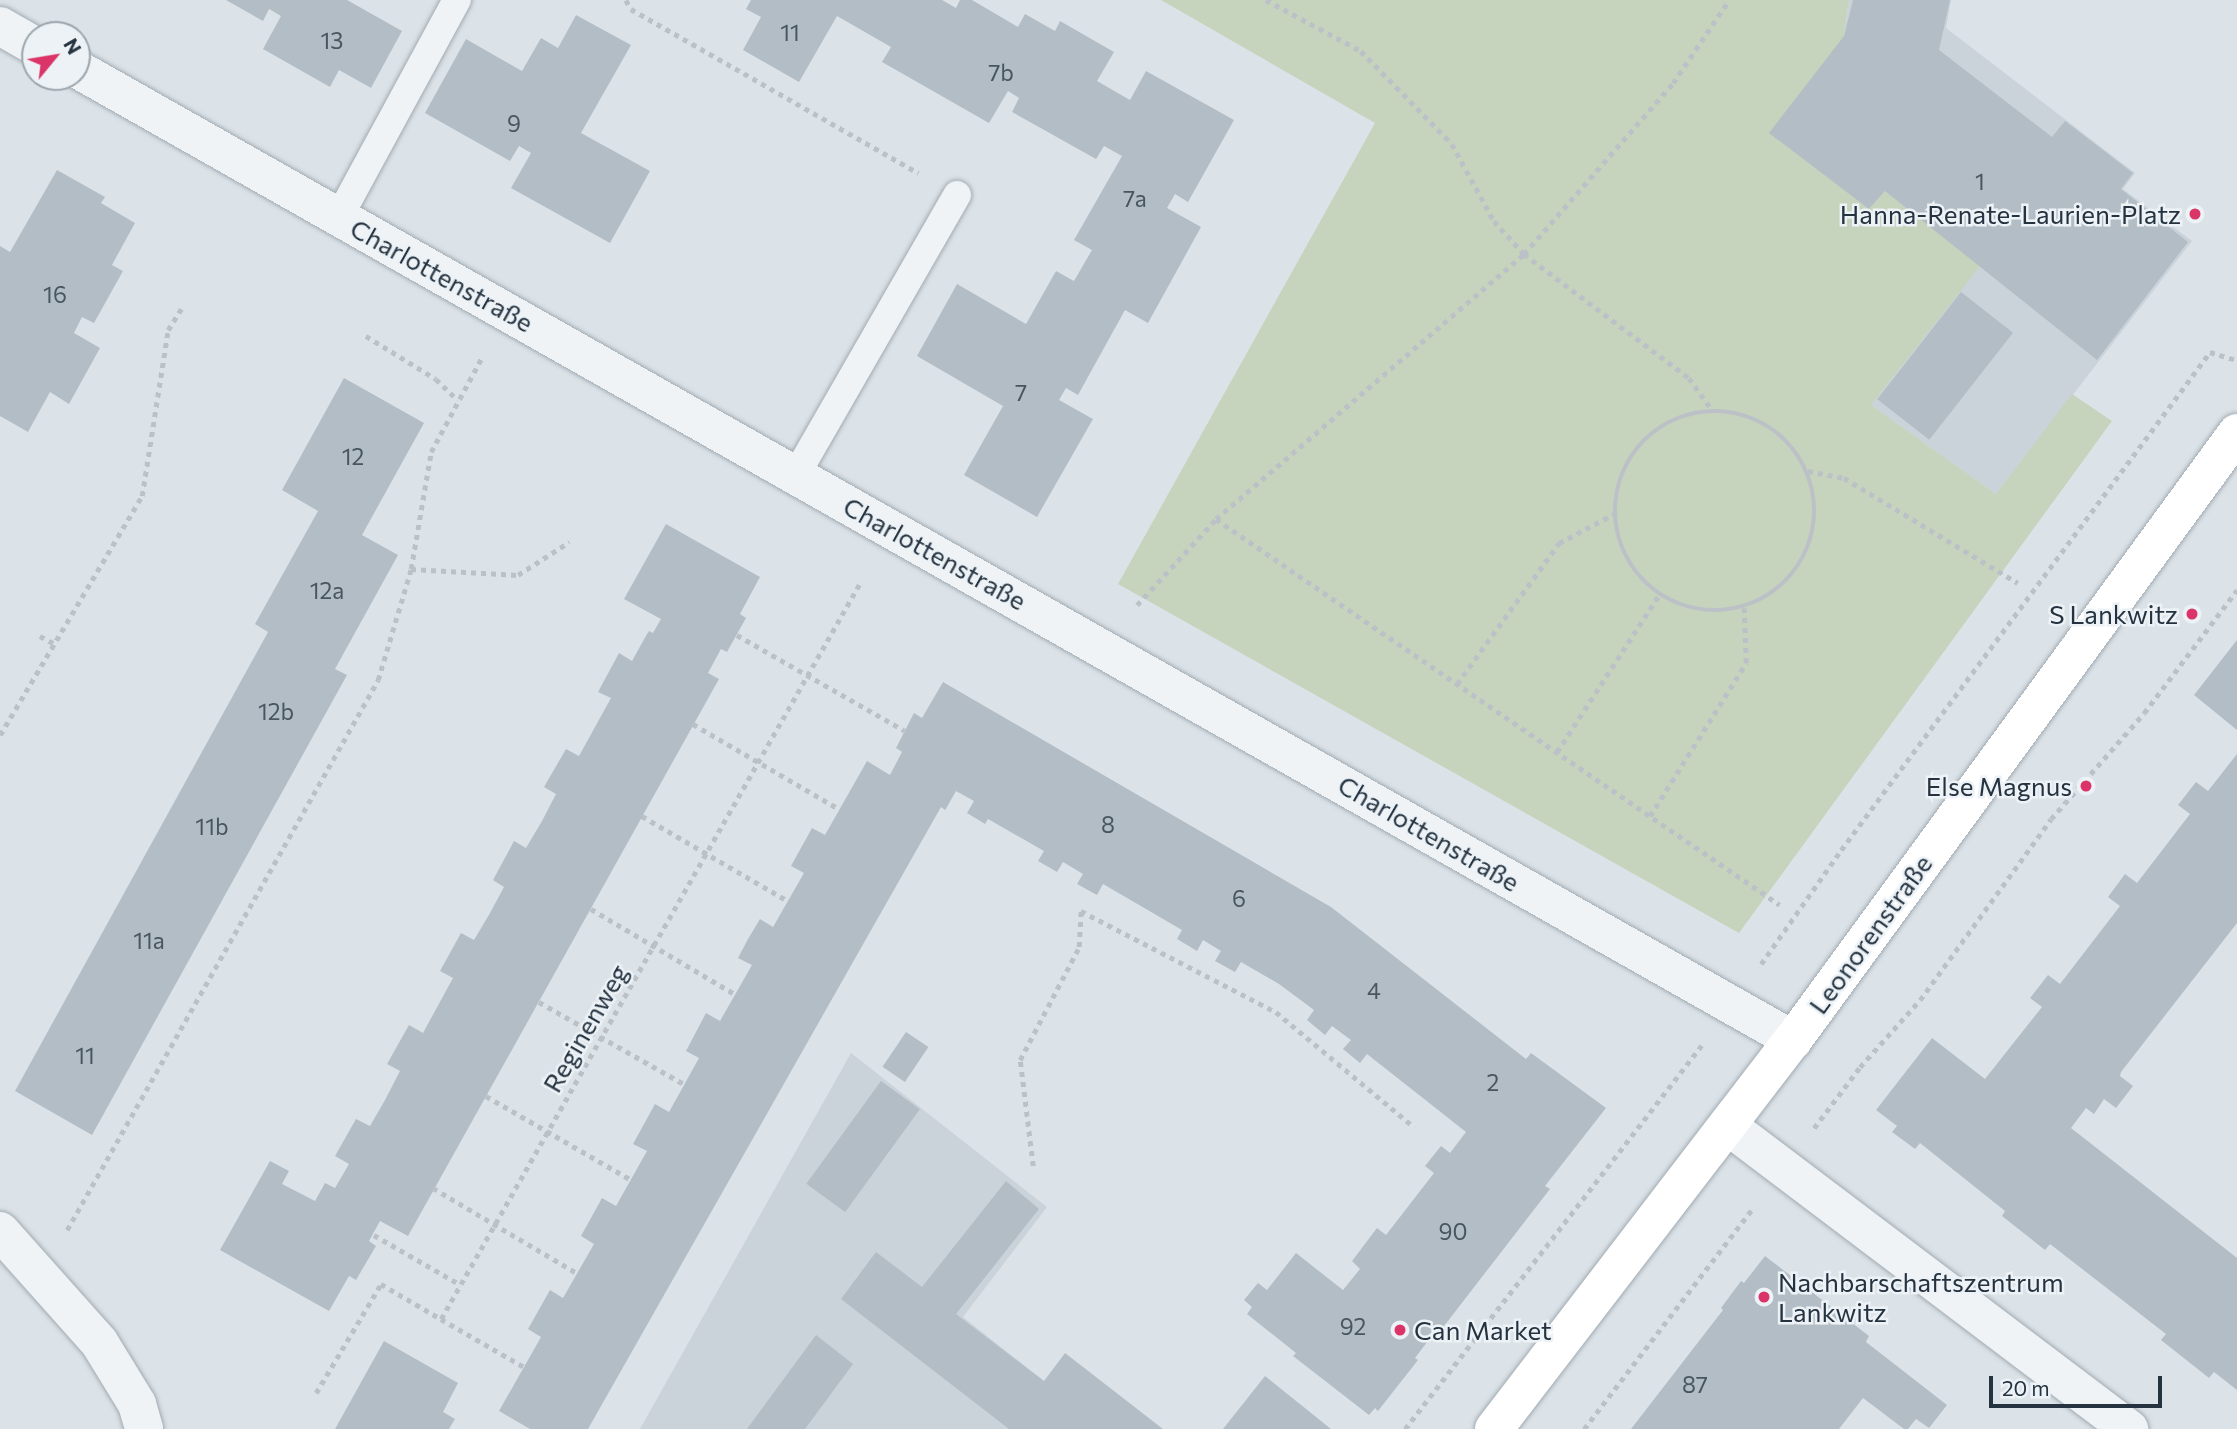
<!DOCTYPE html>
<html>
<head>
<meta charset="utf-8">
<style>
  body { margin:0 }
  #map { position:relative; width:2237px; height:1429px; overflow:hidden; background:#dce3e8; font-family:Commissioner,sans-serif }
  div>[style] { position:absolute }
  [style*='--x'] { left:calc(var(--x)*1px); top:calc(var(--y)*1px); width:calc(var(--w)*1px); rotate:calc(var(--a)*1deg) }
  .built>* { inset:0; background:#cad2da }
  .green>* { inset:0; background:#c6d3bd }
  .building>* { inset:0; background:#b3bdc5; transform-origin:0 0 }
  .path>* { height:4.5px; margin-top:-2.25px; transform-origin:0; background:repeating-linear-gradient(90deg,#bbc1c7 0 5px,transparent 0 10px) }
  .path>.ring { margin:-2.25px; padding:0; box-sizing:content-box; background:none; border:4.5px solid #bbc1c7; border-radius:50% }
  .roads { filter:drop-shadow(0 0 2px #a1abb2) drop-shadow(0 0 2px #a1abb2) }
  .service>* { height:28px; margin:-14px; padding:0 14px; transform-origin:14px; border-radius:14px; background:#f0f3f6 }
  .minor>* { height:38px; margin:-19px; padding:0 19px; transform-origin:19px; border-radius:19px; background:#f0f3f6 }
  .secondary>* { height:38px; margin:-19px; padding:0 19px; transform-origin:19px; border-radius:19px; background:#fff }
  .dots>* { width:19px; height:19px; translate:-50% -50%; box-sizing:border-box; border:4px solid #ecf2f6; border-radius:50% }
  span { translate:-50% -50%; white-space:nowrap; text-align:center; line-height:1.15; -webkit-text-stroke:5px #ecf2f6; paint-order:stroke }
  .number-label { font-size:23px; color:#485661 }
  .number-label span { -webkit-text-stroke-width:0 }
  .poi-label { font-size:26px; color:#253340 }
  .right { translate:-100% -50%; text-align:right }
  .left { translate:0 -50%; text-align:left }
  .street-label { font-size:26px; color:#253340 }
  .north { position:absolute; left:21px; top:21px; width:70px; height:70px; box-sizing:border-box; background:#ecf2f6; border:2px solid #9ca6ad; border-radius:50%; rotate:60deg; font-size:19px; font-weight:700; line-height:28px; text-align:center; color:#253340 }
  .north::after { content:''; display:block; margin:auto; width:24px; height:32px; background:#db3468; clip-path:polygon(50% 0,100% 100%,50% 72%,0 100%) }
  .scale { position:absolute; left:1989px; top:1376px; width:173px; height:32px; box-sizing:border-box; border:4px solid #253340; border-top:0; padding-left:9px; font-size:21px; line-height:24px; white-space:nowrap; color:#253340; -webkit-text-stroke:5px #ecf2f6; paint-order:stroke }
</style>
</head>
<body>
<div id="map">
  <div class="built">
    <i style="clip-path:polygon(1849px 0,1951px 0,1946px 28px,2135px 173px,2123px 189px,2192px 241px,1996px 494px,1871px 405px,1980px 265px,1884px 191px,1869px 209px,1769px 133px,1844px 36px)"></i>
    <i style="clip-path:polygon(851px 1053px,1047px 1207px,963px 1317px,1105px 1429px,640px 1429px)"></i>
  </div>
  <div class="green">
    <i style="clip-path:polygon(1161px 0,1849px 0,1844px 36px,1869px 209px,1885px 191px,1981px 265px,1871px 405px,1996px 494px,2072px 394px,2112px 421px,1739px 933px,1118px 584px,1375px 123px)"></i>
  </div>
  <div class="building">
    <i style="clip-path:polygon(226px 0,347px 0,402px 31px,371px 88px,339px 70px,330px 87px,263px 49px,281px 16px,269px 9px,263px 21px)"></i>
    <i style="clip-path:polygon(751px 0,942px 0,956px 8px,960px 0,972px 0,1018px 27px,1025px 14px,1055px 31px,1060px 21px,1114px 52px,1097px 81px,1130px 100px,1146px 71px,1234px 120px,1188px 202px,1175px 194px,1167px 208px,1201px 227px,1148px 323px,1125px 310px,1078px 395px,1066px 388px,1059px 400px,1093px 419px,1037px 517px,964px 475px,1003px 406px,917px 356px,957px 284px,1026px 324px,1056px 271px,1074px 281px,1092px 250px,1074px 240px,1122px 156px,1104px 146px,1096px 159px,1012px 112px,1019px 98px,1008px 91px,989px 123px,882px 62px,891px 47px,837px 16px,799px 82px,743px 50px,761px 17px,746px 9px)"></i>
    <i style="clip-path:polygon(1853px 0,1950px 0,1939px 50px,2052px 137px,2065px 121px,2133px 173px,2121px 189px,2188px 242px,2097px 360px,1885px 191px,1869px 209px,1769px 133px,1844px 36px)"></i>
    <i style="clip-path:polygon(576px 15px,631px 45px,581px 133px,650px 171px,610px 243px,511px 188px,531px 153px,519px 146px,510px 161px,425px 113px,466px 39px,522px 71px,541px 38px,558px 48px)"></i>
    <i style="clip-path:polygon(57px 170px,105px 197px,101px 203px,135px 223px,112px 265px,123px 271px,94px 323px,82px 317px,74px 333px,100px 348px,69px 404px,50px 392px,28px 432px,0 416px,0 246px,10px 252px)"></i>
    <i style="left:1961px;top:292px;width:66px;height:136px;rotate:38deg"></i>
    <i style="clip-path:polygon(344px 378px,424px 423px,362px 535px,398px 555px,335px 669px,347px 675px,92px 1135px,15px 1091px,268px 632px,255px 624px,318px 511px,282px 490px)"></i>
    <i style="clip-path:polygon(666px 524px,760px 577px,740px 614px,746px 618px,727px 652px,721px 649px,708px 673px,719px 679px,408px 1236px,380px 1221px,369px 1241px,376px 1246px,356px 1280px,349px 1276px,329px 1311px,220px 1250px,270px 1161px,289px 1171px,282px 1184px,315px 1201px,325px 1183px,335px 1188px,349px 1164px,335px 1156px,356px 1119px,370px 1126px,385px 1100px,400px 1071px,387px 1064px,409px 1025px,423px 1033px,453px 978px,440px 971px,461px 933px,474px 940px,490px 913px,504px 887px,493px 880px,514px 841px,526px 848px,542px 821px,556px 794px,544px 787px,566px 749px,579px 756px,611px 698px,598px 692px,619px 653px,632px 661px,647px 634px,649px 631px,653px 633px,661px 619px,624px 599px)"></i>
    <i style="clip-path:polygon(2237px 640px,2237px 730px,2194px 695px)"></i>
    <i style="clip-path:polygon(943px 682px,1331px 907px,1526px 1059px,1531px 1053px,1606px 1108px,1545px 1186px,1550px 1189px,1434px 1339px,1431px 1337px,1415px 1358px,1418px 1360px,1378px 1411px,1375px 1408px,1369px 1415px,1293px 1356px,1296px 1353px,1247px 1314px,1252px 1307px,1244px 1300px,1258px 1283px,1267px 1290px,1296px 1253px,1343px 1290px,1360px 1269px,1352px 1261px,1377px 1228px,1386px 1235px,1434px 1173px,1425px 1166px,1441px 1146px,1450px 1153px,1466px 1132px,1367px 1054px,1360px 1063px,1343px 1049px,1351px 1040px,1332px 1026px,1325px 1035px,1307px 1020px,1314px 1010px,1279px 984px,1241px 962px,1235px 972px,1215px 961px,1221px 951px,1203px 940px,1197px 951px,1177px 939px,1182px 930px,1103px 884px,1097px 895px,1077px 884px,1083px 874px,1063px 862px,1057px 872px,1038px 861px,1044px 851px,988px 819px,985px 824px,967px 813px,974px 801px,956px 791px,947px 807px,945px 810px,941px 807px,588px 1429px,530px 1429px,499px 1411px,541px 1337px,528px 1329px,550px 1290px,563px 1298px,594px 1244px,581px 1236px,602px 1198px,616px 1206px,647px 1151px,633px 1144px,655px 1104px,669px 1112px,699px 1058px,686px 1051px,706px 1013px,720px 1021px,752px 965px,738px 958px,748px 939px,760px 919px,773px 927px,804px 873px,791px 866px,812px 828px,825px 835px,867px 761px,890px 775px,902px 752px,896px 748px,914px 713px,922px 718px)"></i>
    <i style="clip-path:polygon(2237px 754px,2237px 923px,2121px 1072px,2120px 1076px,2133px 1086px,2116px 1108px,2104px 1099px,2094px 1114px,2086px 1108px,2071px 1128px,2237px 1258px,2237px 1390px,2214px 1372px,2209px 1378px,2161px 1340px,2166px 1334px,2050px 1244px,2045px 1250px,2002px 1216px,2005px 1211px,1920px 1143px,1915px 1149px,1892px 1132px,1897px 1126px,1876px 1110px,1932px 1038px,1985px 1079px,2042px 1007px,2030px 998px,2048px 975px,2060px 984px,2120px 906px,2108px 897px,2125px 874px,2137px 883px,2190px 814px,2178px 805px,2196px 782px,2208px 791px)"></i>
    <i style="left:906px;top:1032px;width:27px;height:42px;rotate:34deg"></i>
    <i style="left:881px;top:1081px;width:48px;height:127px;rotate:36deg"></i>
    <i style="clip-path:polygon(1006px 1181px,1039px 1209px,956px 1314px,1044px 1381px,1065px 1353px,1163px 1429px,1009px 1429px,841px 1299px,876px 1252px,922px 1287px)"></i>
    <i style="clip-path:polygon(1765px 1256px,1869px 1336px,1866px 1342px,1947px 1405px,1929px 1428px,1916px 1419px,1908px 1429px,1904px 1429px,1863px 1398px,1839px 1429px,1631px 1429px,1723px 1310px,1721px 1308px,1741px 1281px,1744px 1283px)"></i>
    <i style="clip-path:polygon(816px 1335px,853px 1364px,805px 1429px,747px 1429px)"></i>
    <i style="clip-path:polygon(384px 1341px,458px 1383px,443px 1412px,455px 1419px,449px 1429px,335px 1429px)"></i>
    <i style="clip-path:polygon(1265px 1376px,1331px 1429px,1223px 1429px)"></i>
  </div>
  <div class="path">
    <i style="--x:626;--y:0;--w:10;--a:61"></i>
    <i style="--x:631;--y:9;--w:331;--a:29.7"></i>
    <i style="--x:1266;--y:0;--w:108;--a:28.2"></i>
    <i style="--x:1361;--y:51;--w:130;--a:45.6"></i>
    <i style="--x:1452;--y:144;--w:88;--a:61.4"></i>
    <i style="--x:1494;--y:221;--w:45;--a:47.7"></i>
    <i style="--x:1524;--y:254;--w:227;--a:-48.9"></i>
    <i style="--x:1673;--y:83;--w:100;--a:-56"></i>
    <i style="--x:366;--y:336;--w:82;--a:31.6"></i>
    <i style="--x:436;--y:379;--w:30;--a:44"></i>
    <i class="ring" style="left:1615px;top:411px;width:195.5px;height:195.5px"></i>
    <i style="--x:1808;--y:471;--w:37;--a:11"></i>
    <i style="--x:1844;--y:478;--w:203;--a:31.1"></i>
    <i style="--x:1216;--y:519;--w:683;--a:34.39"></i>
    <i style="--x:411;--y:569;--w:107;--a:3.2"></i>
    <i style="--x:518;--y:575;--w:61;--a:-32.9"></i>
    <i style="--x:1137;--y:605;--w:117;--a:-47.4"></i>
    <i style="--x:1216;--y:519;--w:406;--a:-40.7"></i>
    <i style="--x:1524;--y:254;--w:206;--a:36.9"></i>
    <i style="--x:1689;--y:378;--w:39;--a:54"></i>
    <i style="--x:737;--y:635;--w:193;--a:29.7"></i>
    <i style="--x:40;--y:636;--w:15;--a:28"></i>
    <i style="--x:1457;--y:684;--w:174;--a:-54.1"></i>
    <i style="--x:1559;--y:543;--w:62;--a:-27.8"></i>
    <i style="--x:693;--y:724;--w:169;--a:30.2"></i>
    <i style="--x:0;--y:735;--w:278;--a:-59.3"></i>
    <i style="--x:142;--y:496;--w:168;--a:-81.1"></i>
    <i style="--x:168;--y:330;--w:25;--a:-58"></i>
    <i style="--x:1557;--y:752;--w:187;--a:-57"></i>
    <i style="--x:642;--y:816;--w:169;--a:30.2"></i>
    <i style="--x:1650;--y:816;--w:181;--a:-57.9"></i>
    <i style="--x:1746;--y:663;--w:55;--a:-92.1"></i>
    <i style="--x:591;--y:909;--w:167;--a:30.6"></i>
    <i style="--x:1761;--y:964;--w:139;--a:-54.9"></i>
    <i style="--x:1841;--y:850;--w:620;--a:-53.46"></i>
    <i style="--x:2210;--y:352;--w:28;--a:17"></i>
    <i style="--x:539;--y:1002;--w:167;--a:29.5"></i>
    <i style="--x:486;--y:1096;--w:166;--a:30"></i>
    <i style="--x:1814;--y:1128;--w:76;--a:-53"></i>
    <i style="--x:1860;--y:1067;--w:90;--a:-48.2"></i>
    <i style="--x:1920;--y:1000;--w:223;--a:-54.1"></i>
    <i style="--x:2051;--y:819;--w:141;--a:-48.7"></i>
    <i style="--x:2144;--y:713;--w:154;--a:-52.9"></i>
    <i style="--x:1033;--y:1166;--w:107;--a:-97"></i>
    <i style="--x:1020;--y:1060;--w:127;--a:-62.4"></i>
    <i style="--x:1079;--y:947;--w:36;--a:-87"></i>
    <i style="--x:1081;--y:911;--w:220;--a:27.4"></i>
    <i style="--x:1276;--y:1012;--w:180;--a:39.8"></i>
    <i style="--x:433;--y:1188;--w:167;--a:30.6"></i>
    <i style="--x:67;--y:1230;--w:632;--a:-60.51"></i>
    <i style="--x:378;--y:680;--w:116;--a:-73.4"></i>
    <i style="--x:411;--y:569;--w:119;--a:-80.3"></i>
    <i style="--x:431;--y:452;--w:106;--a:-61.7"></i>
    <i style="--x:374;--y:1235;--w:100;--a:29.9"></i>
    <i style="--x:441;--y:1319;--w:96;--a:30"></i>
    <i style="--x:316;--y:1393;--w:127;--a:-59.2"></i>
    <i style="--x:381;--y:1284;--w:69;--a:30.3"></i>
    <i style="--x:441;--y:1319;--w:845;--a:-60.34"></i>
    <i style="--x:1405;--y:1429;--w:485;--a:-52.3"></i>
    <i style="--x:1584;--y:1429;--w:280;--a:-52.6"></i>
  </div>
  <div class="roads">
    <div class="service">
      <i style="--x:339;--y:217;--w:247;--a:-61.5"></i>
      <i style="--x:796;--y:475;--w:323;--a:-60.1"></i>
    </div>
    <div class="minor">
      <i style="--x:0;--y:26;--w:40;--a:29.7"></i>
      <i style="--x:77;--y:69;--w:1972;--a:29.5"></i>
      <i style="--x:1728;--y:1126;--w:503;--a:37.08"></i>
      <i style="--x:0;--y:1231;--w:149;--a:48.3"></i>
      <i style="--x:99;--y:1342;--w:73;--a:58.5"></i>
      <i style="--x:137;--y:1404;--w:26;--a:74"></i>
    </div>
    <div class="secondary">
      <i style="--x:1494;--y:1429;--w:491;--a:-52.5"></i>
      <i style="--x:1793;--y:1040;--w:752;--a:-53.82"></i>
    </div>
  </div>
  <div class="dots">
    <i style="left:2195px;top:214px;background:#db3468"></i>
    <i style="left:2192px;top:614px;background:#db3468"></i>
    <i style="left:2086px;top:786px;background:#db3468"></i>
    <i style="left:1764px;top:1297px;background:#db3468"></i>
    <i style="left:1400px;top:1330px;background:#db3468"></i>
  </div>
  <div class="number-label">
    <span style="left:790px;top:32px">11</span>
    <span style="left:332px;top:40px">13</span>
    <span style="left:1001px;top:72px">7b</span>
    <span style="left:514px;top:123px">9</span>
    <span style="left:1980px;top:181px">1</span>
    <span style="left:1135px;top:198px">7a</span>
    <span style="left:55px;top:294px">16</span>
    <span style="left:1021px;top:392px">7</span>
    <span style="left:353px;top:456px">12</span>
    <span style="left:327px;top:590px">12a</span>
    <span style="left:276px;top:711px">12b</span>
    <span style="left:1108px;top:824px">8</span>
    <span style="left:212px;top:826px">11b</span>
    <span style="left:1239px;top:898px">6</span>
    <span style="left:149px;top:940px">11a</span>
    <span style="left:1374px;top:990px">4</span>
    <span style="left:85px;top:1055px">11</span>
    <span style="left:1493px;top:1082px">2</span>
    <span style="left:1453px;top:1231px">90</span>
    <span style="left:1353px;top:1326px">92</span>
    <span style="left:1695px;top:1384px">87</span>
  </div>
  <div class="poi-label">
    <span class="right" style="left:2181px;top:214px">Hanna-Renate-Laurien-Platz</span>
    <span class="right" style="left:2178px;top:614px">S Lankwitz</span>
    <span class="right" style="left:2072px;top:786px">Else Magnus</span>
    <span class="left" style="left:1778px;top:1297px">Nachbarschaftszentrum<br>Lankwitz</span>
    <span class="left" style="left:1414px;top:1330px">Can Market</span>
  </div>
  <div class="street-label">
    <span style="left:442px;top:275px;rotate:29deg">Charlottenstraße</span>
    <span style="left:935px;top:553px;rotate:29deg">Charlottenstraße</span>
    <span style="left:1429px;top:833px;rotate:30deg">Charlottenstraße</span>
    <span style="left:1870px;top:934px;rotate:-54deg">Leonorenstraße</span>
    <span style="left:585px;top:1028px;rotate:-60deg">Reginenweg</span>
  </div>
  <div class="north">N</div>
  <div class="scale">20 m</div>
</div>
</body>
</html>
